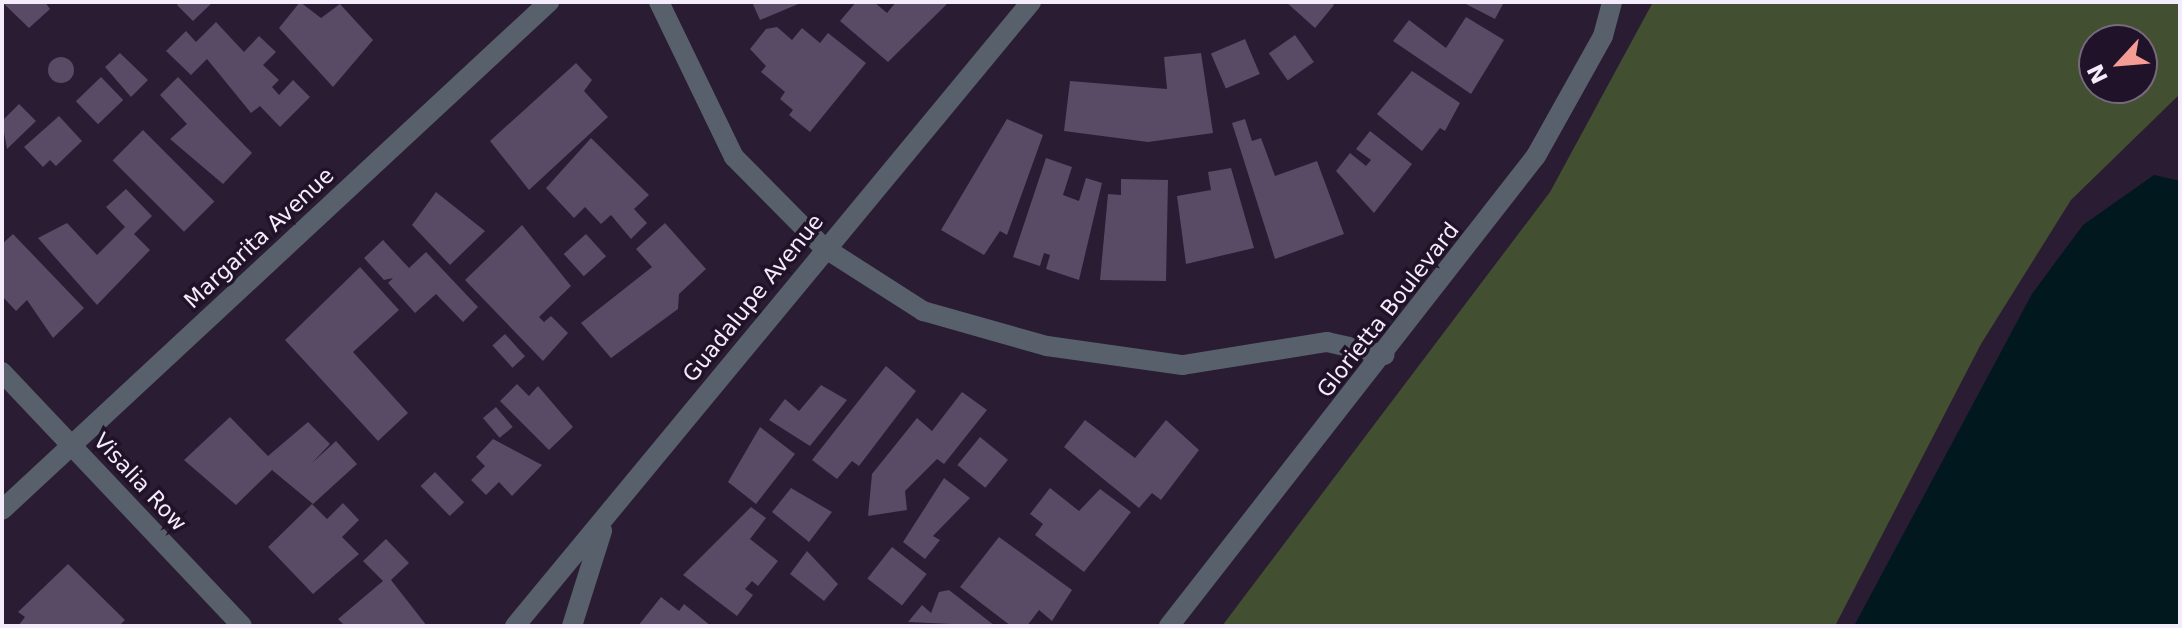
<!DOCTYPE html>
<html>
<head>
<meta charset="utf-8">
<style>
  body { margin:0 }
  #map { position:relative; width:2182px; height:628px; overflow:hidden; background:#291c33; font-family:"DejaVu Sans",sans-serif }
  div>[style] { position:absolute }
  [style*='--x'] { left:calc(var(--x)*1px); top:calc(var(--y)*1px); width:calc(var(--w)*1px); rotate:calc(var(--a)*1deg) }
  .green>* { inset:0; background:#424f30 }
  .water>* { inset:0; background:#00181e }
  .building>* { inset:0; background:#594a65; transform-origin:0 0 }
  .round { border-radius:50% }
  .minor>* { height:20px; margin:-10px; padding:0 10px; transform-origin:10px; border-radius:10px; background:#57606b }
  .tertiary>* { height:20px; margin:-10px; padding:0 10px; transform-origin:10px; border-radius:10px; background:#57606b }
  span { translate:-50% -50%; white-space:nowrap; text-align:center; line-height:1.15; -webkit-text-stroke:7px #201329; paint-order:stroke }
  .street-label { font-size:22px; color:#f4ebfb }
  .frame { position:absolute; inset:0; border:4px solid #f4ebfb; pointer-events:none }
  .north { position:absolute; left:2078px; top:24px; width:80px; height:80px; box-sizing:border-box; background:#201329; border:2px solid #75697d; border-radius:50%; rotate:244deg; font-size:22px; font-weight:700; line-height:32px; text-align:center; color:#f4ebfb }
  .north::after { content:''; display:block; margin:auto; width:28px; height:36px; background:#f59c94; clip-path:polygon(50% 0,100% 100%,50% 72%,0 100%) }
</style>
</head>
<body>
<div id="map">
  <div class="green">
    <i style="clip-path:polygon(evenodd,1653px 2px,2180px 2px,2180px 94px,2071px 200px,1981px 344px,1835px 626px,1222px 626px,1550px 192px,1653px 2px,2094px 40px,2142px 40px,2142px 88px,2094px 88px,2094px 40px)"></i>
  </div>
  <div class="water">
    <i style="clip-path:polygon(2154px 175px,2180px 181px,2180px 626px,1854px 626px,2032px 294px,2083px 225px)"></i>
  </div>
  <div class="building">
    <i style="clip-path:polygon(2px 2px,45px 2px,50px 9px,29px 28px)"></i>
    <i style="clip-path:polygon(213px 2px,193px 21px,177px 5px,180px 2px)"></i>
    <i style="clip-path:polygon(300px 2px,321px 18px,340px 4px,373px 40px,333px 87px,279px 28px)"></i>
    <i style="clip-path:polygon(752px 2px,803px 2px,760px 20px)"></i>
    <i style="clip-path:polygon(856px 2px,874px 2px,887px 13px,896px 2px,949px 2px,888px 62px,840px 21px)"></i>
    <i style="clip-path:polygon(1286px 2px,1331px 2px,1334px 5px,1315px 28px)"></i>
    <i style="clip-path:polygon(1462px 2px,1504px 2px,1495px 19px)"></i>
    <i style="clip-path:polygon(1466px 17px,1504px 40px,1471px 94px,1393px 41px,1409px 20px,1446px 48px)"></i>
    <i style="clip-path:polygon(216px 22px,244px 52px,259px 36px,276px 52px,263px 65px,279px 80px,272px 87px,279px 95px,293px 80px,310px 97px,280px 127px,260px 106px,251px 113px,207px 59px,191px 75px,166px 51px,186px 31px,196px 42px)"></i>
    <i style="clip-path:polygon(777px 27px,792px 40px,802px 28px,820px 43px,828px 33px,866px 63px,810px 132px,789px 115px,793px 110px,780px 99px,785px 92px,761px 72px,766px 66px,750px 49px,766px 29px)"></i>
    <i style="left:1295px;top:35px;width:33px;height:32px;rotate:55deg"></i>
    <i style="left:1245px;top:39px;width:38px;height:37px;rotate:67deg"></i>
    <i style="clip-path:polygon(120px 53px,148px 80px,131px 97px,105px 67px)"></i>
    <i style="clip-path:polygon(1201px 53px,1213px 133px,1148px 142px,1064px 131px,1070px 81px,1167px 89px,1164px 57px)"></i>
    <i class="round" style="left:48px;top:57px;width:26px;height:26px"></i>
    <i style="clip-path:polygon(576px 63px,592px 80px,584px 91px,608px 117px,529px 190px,490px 141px)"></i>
    <i style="clip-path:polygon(1412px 71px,1460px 103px,1445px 131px,1440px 128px,1422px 151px,1377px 114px)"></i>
    <i style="left:101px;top:77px;width:32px;height:35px;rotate:46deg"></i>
    <i style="clip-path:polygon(178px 77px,252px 153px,223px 184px,170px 139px,187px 124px,160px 95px)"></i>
    <i style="clip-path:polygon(19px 104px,36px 121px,7px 149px,2px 121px)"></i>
    <i style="clip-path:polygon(59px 116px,82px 141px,56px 166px,50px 160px,43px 167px,24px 147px)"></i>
    <i style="clip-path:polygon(1007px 119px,1043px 135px,1007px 235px,1000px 231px,984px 255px,941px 230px)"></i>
    <i style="clip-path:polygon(1245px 119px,1252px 141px,1261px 138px,1275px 176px,1317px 161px,1344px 234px,1275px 259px,1232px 123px)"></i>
    <i style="left:143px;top:130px;width:101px;height:43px;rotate:45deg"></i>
    <i style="clip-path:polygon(1370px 131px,1412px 164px,1374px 213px,1336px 171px,1350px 153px,1366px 166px,1371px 160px,1356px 149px)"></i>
    <i style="clip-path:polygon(591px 138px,649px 195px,634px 209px,647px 223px,631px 239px,611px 215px,601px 224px,585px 207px,574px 218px,546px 188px)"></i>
    <i style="clip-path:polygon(1046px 158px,1072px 167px,1063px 195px,1079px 201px,1086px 178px,1102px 183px,1079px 280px,1046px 269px,1050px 255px,1044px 253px,1040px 266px,1013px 257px)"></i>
    <i style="clip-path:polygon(1231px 168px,1254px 248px,1186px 264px,1177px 196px,1211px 190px,1208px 172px)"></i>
    <i style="clip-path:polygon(1121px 179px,1168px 180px,1166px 281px,1100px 280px,1108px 194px,1121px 195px)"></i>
    <i style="clip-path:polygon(126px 189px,152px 216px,134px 234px,150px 250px,97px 305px,38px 238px,67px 223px,97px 255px,125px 227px,106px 207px)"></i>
    <i style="clip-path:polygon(436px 192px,485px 231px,450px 265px,412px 225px)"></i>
    <i style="clip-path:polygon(665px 223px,706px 269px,679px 294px,678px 309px,611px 358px,581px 323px,652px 267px,636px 249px)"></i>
    <i style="clip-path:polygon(522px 225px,571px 286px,539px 317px,544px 322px,551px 316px,568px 333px,543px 361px,465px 280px)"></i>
    <i style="clip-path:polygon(13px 234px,84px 308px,53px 338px,27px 300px,16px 311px,2px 296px,2px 244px)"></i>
    <i style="left:586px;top:234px;width:30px;height:30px;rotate:48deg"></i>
    <i style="clip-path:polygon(383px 240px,409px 268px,426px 252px,478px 307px,463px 322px,436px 294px,415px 313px,388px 283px,393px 278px,384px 280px,364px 258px)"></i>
    <i style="clip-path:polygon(360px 267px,399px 310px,353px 352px,408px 413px,378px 441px,285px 340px)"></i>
    <i style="left:505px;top:334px;width:30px;height:17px;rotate:48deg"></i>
    <i style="clip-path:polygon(886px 366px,916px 391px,859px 466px,852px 461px,837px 479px,812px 460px)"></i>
    <i style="clip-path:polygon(517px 384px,529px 396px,538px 386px,573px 427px,549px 450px,500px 401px)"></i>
    <i style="clip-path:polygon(821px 385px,847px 400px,810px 446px,769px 420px,785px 399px,799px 411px)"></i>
    <i style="clip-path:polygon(962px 392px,987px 410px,944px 464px,937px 459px,905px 491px,907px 510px,868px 516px,872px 474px,917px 418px,932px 431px)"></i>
    <i style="left:496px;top:407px;width:26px;height:17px;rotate:50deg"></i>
    <i style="clip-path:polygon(230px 417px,268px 456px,308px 422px,330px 444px,312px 463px,336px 441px,357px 464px,313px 504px,272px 470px,236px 505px,184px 460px)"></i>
    <i style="clip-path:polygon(1085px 420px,1135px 458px,1166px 420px,1199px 450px,1161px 500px,1152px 493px,1139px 508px,1064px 447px)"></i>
    <i style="clip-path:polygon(760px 427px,795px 454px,756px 504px,728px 482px)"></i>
    <i style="left:980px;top:437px;width:36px;height:36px;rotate:39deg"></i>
    <i style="clip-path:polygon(493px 439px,542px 465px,512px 496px,499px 482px,486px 495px,471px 480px,485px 466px,476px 457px)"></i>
    <i style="left:435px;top:472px;width:42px;height:20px;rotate:46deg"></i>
    <i style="clip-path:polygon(944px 478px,970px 498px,933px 536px,940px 540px,925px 559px,903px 542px)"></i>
    <i style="clip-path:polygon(791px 488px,832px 512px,809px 542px,772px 512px)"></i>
    <i style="clip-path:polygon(1050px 488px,1079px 511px,1100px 489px,1131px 512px,1084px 572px,1035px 535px,1043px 524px,1030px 514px)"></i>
    <i style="clip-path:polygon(343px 503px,359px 520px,342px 537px,359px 554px,313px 594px,268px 547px,312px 504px,327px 519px)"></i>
    <i style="clip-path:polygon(751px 507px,766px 518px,750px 539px,778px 561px,758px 586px,752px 581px,745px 589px,753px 595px,737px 616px,683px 575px)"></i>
    <i style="clip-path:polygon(999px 537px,1072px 590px,1052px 621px,1039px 610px,1027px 626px,1011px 626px,960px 587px)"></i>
    <i style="clip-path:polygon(386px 539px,409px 563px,391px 580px,427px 626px,345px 626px,338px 619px,383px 581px,363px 561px)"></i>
    <i style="left:892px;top:547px;width:44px;height:40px;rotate:38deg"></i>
    <i style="clip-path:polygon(807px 551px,838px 584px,824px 601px,790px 574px)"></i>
    <i style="clip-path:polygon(68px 564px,125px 620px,119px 626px,18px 626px,25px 617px,18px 612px)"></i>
    <i style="clip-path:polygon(949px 590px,995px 626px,908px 622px,922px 605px,931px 613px,939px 592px)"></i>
    <i style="clip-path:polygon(661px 597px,679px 611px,684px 604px,711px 626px,638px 626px)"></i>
  </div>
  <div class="minor">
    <i style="--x:659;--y:2;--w:172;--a:64.2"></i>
    <i style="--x:734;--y:157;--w:127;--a:45.3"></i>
    <i style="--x:823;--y:247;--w:119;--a:32.6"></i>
    <i style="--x:923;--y:311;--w:129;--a:15.8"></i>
    <i style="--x:1047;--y:346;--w:137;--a:8"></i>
    <i style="--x:1183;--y:365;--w:146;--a:-9.1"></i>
    <i style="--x:1327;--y:342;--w:59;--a:12.6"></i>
    <i style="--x:2;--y:372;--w:349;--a:46.6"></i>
    <i style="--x:2;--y:510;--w:747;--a:-42.88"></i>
    <i style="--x:515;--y:626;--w:810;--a:-50.41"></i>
    <i style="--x:572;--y:626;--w:100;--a:-72.5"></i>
  </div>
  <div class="tertiary">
    <i style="--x:1169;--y:626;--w:596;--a:-52.02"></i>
    <i style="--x:1536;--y:156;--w:137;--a:-60.8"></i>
    <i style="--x:1603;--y:36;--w:35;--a:-75"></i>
  </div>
  <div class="street-label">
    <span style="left:259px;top:238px;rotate:-43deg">Margarita Avenue</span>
    <span style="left:753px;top:298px;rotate:-51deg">Guadalupe Avenue</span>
    <span style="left:1388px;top:310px;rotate:-52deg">Glorietta Boulevard</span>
    <span style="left:140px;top:482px;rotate:47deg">Visalia Row</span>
  </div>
  <div class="frame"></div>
  <div class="north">N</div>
</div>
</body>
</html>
